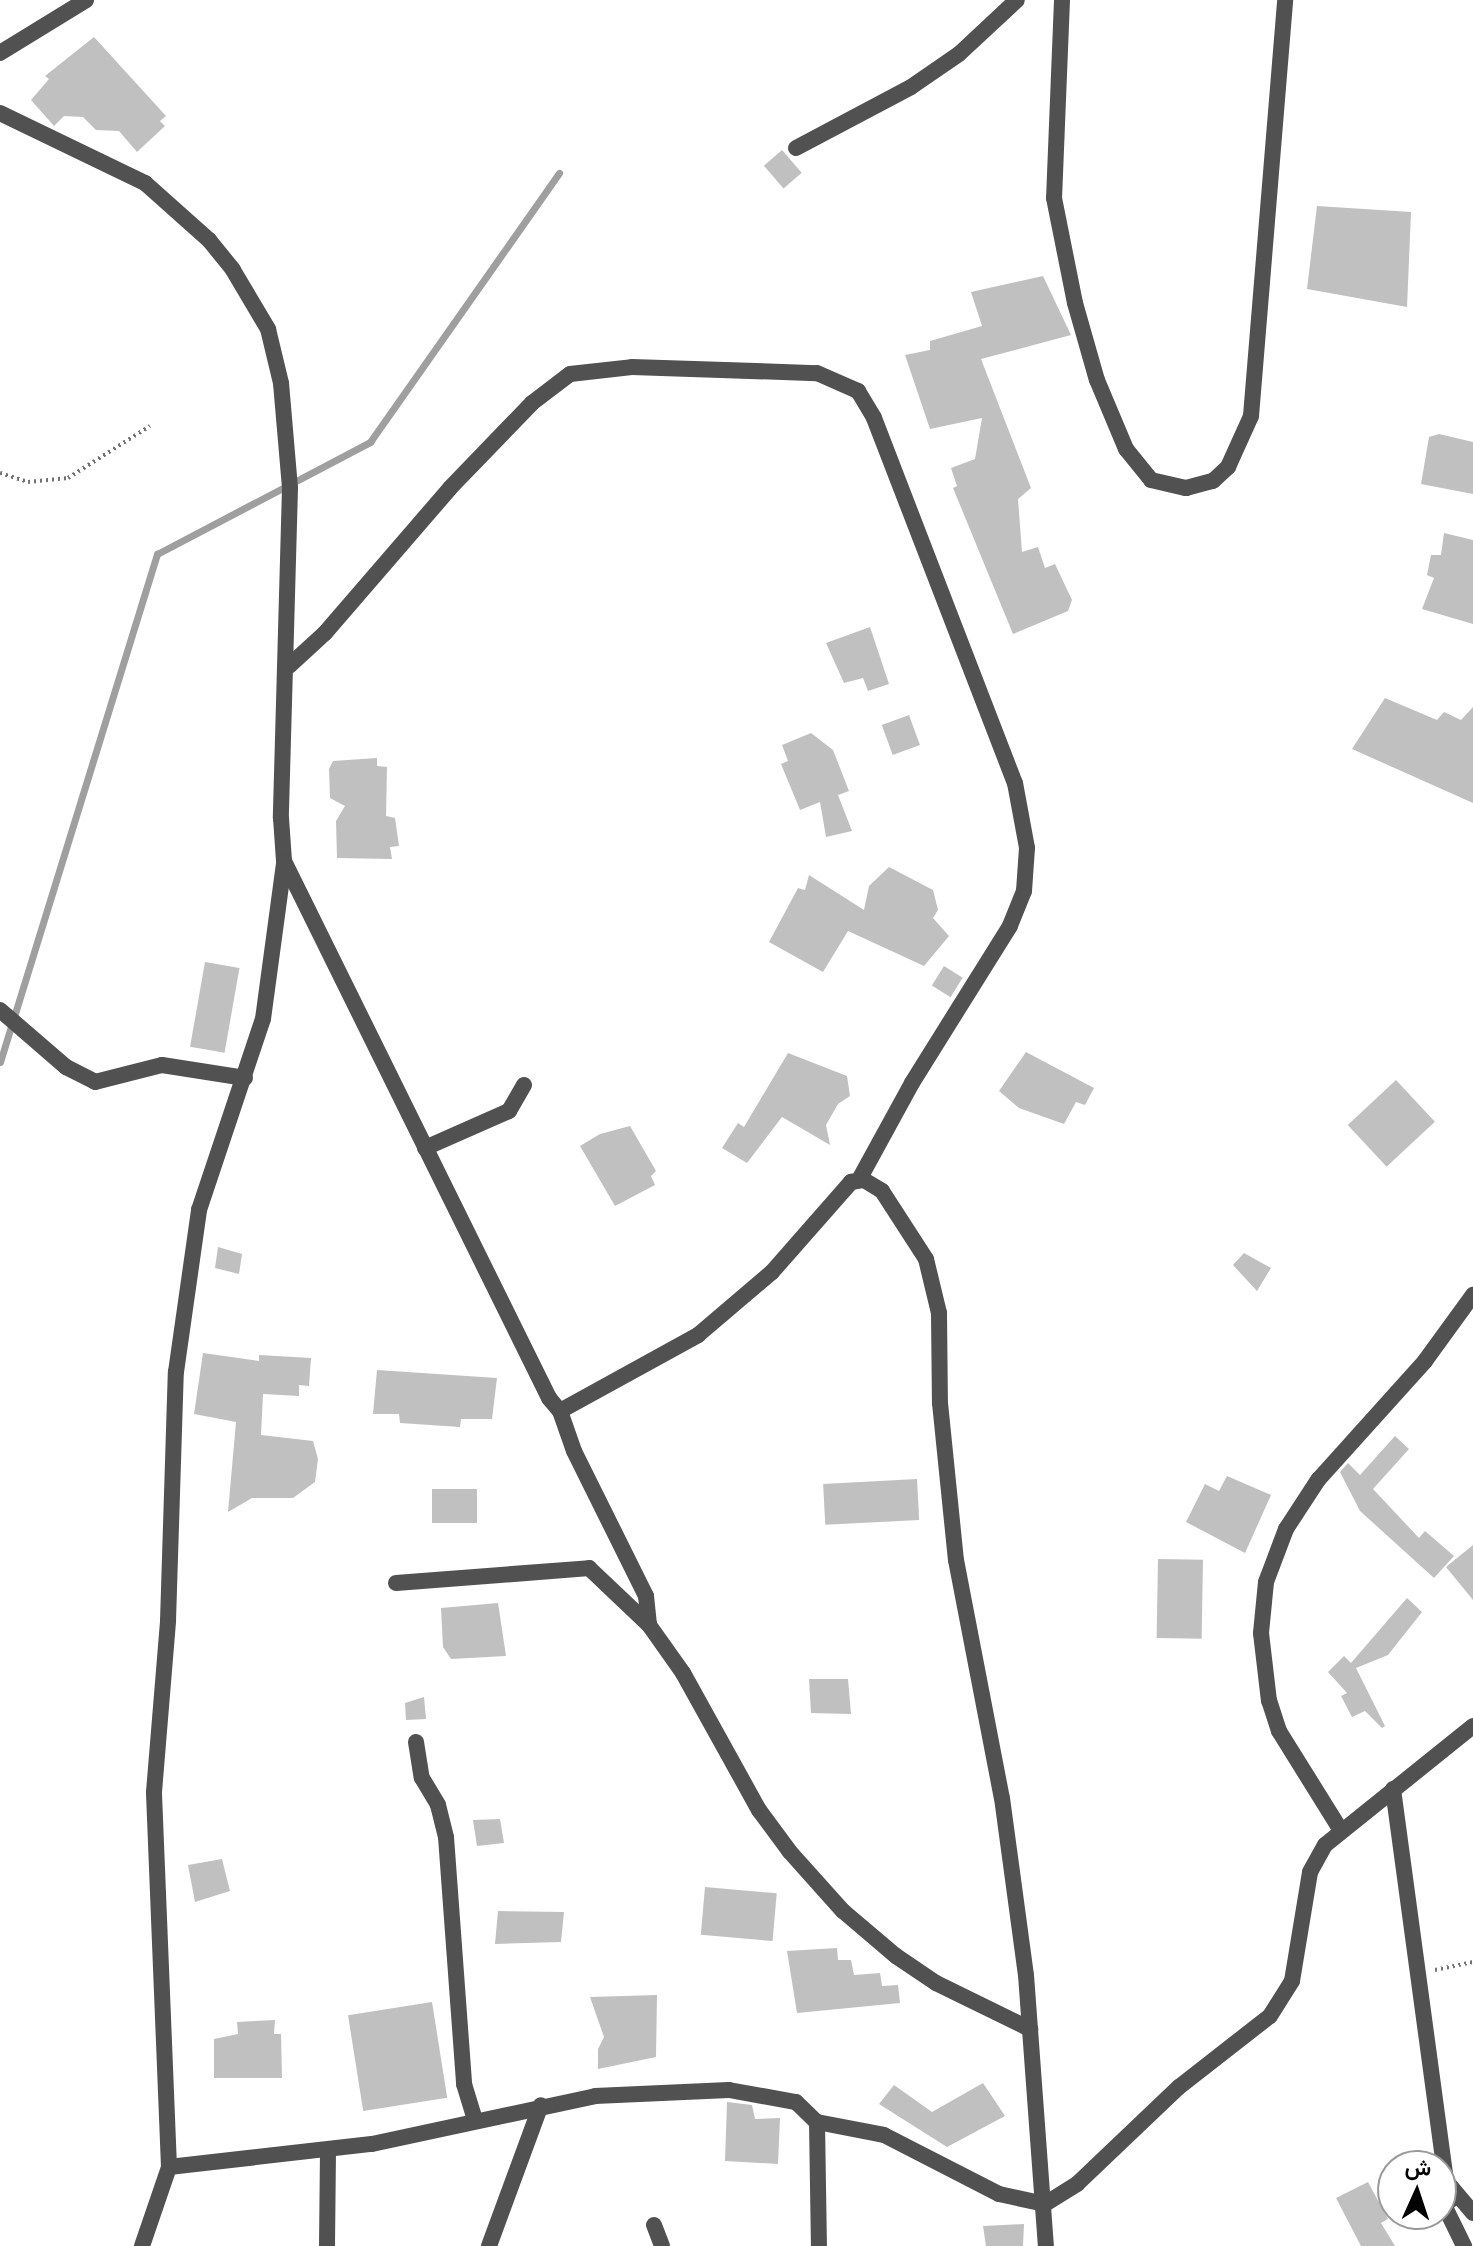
<!DOCTYPE html>
<html>
<head>
<meta charset="utf-8">
<style>
  body { margin:0 }
  #map { position:relative; width:1473px; height:2246px; overflow:hidden; background:#fff; font-family:"Source Sans 3",Vazirmatn,sans-serif }
  div>[style] { position:absolute }
  [style*='--x'] { left:calc(var(--x)*1px); top:calc(var(--y)*1px); width:calc(var(--w)*1px); rotate:calc(var(--a)*1deg) }
  .stream>* { height:7px; margin:-3.5px; padding:0 3.5px; transform-origin:3.5px; border-radius:3.5px; background:#9f9f9f }
  .building>* { inset:0; background:#c0c0c0; transform-origin:0 0 }
  .path>* { height:4px; margin-top:-2px; transform-origin:0; background:repeating-linear-gradient(90deg,#737373 0 2px,transparent 0 6px) }
  .street>* { height:16px; margin:-8px; padding:0 8px; transform-origin:8px; border-radius:8px; background:#515151 }
  span { translate:-50% -50%; white-space:nowrap; text-align:center; line-height:1.15; -webkit-text-stroke:8px #fff; paint-order:stroke }
  .north { position:absolute; left:1377px; top:2150px; width:80px; height:80px; box-sizing:border-box; background:#fff; border:2px solid #999; border-radius:50%; rotate:3deg; font-size:22px; font-weight:700; line-height:32px; text-align:center; color:#000 }
  .north::after { content:''; display:block; margin:auto; width:28px; height:36px; background:#000; clip-path:polygon(50% 0,100% 100%,50% 72%,0 100%) }
</style>
</head>
<body>
<div id="map">
  <div class="stream">
    <i style="--x:0;--y:1062;--w:532;--a:-72.83"></i>
    <i style="--x:157;--y:554;--w:241;--a:-27.7"></i>
    <i style="--x:370;--y:442;--w:329;--a:-54.9"></i>
  </div>
  <div class="building">
    <i style="clip-path:polygon(94px 37px,166px 116px,160px 121px,165px 126px,137px 152px,119px 131px,96px 130px,83px 117px,64px 116px,54px 126px,31px 100px,49px 79px,45px 76px)"></i>
    <i style="left:782px;top:150px;width:30px;height:24px;rotate:49deg"></i>
    <i style="clip-path:polygon(1317px 206px,1411px 212px,1407px 307px,1307px 289px)"></i>
    <i style="clip-path:polygon(1043px 276px,1071px 335px,981px 359px,1031px 488px,1018px 499px,1022px 552px,1038px 547px,1045px 568px,1055px 564px,1072px 600px,1068px 611px,1013px 634px,953px 488px,957px 486px,951px 468px,975px 459px,982px 418px,930px 429px,905px 355px,930px 350px,930px 341px,982px 326px,971px 292px)"></i>
    <i style="clip-path:polygon(1439px 434px,1473px 442px,1473px 494px,1421px 484px,1429px 437px)"></i>
    <i style="clip-path:polygon(1444px 533px,1473px 540px,1473px 624px,1422px 609px,1434px 578px,1427px 575px,1431px 555px,1441px 555px)"></i>
    <i style="clip-path:polygon(870px 627px,889px 684px,868px 691px,863px 678px,844px 683px,826px 643px)"></i>
    <i style="clip-path:polygon(1385px 698px,1437px 720px,1444px 712px,1461px 720px,1473px 707px,1473px 803px,1352px 749px)"></i>
    <i style="left:909px;top:715px;width:32px;height:29px;rotate:70deg"></i>
    <i style="clip-path:polygon(811px 733px,833px 750px,849px 791px,838px 795px,852px 831px,826px 837px,820px 802px,800px 810px,781px 764px,788px 761px,782px 745px)"></i>
    <i style="clip-path:polygon(377px 758px,377px 766px,387px 767px,386px 816px,395px 818px,399px 846px,390px 847px,392px 859px,337px 858px,336px 821px,345px 806px,330px 798px,329px 769px,333px 761px)"></i>
    <i style="clip-path:polygon(889px 867px,933px 890px,938px 910px,933px 918px,949px 936px,924px 966px,848px 931px,823px 972px,769px 942px,798px 888px,805px 890px,809px 875px,864px 910px,869px 886px)"></i>
    <i style="left:205px;top:962px;width:35px;height:86px;rotate:10deg"></i>
    <i style="left:944px;top:966px;width:22px;height:23px;rotate:32deg"></i>
    <i style="clip-path:polygon(1026px 1052px,1094px 1088px,1085px 1105px,1076px 1102px,1064px 1124px,1019px 1108px,999px 1091px)"></i>
    <i style="clip-path:polygon(788px 1053px,847px 1076px,850px 1096px,838px 1104px,826px 1125px,830px 1145px,782px 1117px,747px 1163px,722px 1148px,738px 1123px,744px 1127px)"></i>
    <i style="left:1396px;top:1080px;width:57px;height:66px;rotate:47deg"></i>
    <i style="clip-path:polygon(630px 1126px,656px 1171px,651px 1176px,655px 1185px,615px 1206px,580px 1146px,600px 1134px)"></i>
    <i style="clip-path:polygon(218px 1247px,242px 1254px,239px 1274px,215px 1268px)"></i>
    <i style="clip-path:polygon(1244px 1253px,1271px 1268px,1257px 1291px,1233px 1265px)"></i>
    <i style="clip-path:polygon(203px 1353px,259px 1361px,259px 1355px,311px 1358px,309px 1386px,299px 1385px,299px 1396px,263px 1394px,261px 1435px,313px 1441px,318px 1459px,315px 1482px,293px 1498px,252px 1498px,228px 1512px,236px 1422px,194px 1414px)"></i>
    <i style="clip-path:polygon(377px 1370px,497px 1378px,492px 1419px,461px 1419px,460px 1427px,400px 1423px,399px 1414px,373px 1414px)"></i>
    <i style="clip-path:polygon(1395px 1436px,1409px 1449px,1373px 1489px,1419px 1538px,1425px 1531px,1454px 1556px,1434px 1578px,1360px 1511px,1340px 1472px,1348px 1463px,1360px 1475px)"></i>
    <i style="clip-path:polygon(1227px 1476px,1271px 1495px,1245px 1553px,1186px 1522px,1205px 1484px,1219px 1491px)"></i>
    <i style="left:917px;top:1479px;width:41px;height:94px;rotate:87deg"></i>
    <i style="left:432px;top:1489px;width:45px;height:34px"></i>
    <i style="clip-path:polygon(1473px 1545px,1473px 1600px,1446px 1567px)"></i>
    <i style="left:1158px;top:1559px;width:45px;height:79px;rotate:1deg"></i>
    <i style="clip-path:polygon(1407px 1598px,1422px 1612px,1388px 1655px,1356px 1668px,1385px 1726px,1382px 1728px,1365px 1711px,1352px 1717px,1341px 1696px,1347px 1693px,1328px 1672px,1344px 1656px,1351px 1663px)"></i>
    <i style="clip-path:polygon(498px 1603px,506px 1656px,451px 1659px,443px 1647px,441px 1608px)"></i>
    <i style="clip-path:polygon(809px 1679px,848px 1679px,851px 1714px,811px 1713px)"></i>
    <i style="clip-path:polygon(424px 1697px,426px 1719px,406px 1720px,405px 1703px)"></i>
    <i style="clip-path:polygon(500px 1819px,504px 1843px,477px 1846px,473px 1820px)"></i>
    <i style="clip-path:polygon(222px 1859px,230px 1891px,195px 1902px,188px 1865px)"></i>
    <i style="left:705px;top:1887px;width:72px;height:48px;rotate:5deg"></i>
    <i style="clip-path:polygon(498px 1911px,564px 1912px,561px 1942px,495px 1944px)"></i>
    <i style="clip-path:polygon(837px 1948px,838px 1960px,851px 1960px,854px 1975px,880px 1973px,882px 1986px,898px 1985px,900px 2003px,797px 2013px,787px 1951px)"></i>
    <i style="clip-path:polygon(657px 1995px,656px 2057px,598px 2069px,598px 2049px,604px 2037px,590px 1997px)"></i>
    <i style="left:432px;top:2002px;width:97px;height:85px;rotate:81deg"></i>
    <i style="clip-path:polygon(275px 2020px,274px 2034px,281px 2034px,282px 2078px,214px 2078px,214px 2039px,238px 2034px,237px 2022px)"></i>
    <i style="clip-path:polygon(983px 2083px,1005px 2116px,947px 2147px,879px 2104px,894px 2085px,932px 2112px)"></i>
    <i style="clip-path:polygon(727px 2102px,752px 2105px,755px 2119px,780px 2118px,778px 2164px,725px 2161px)"></i>
    <i style="clip-path:polygon(1368px 2182px,1388px 2219px,1381px 2223px,1395px 2246px,1361px 2246px,1336px 2198px)"></i>
    <i style="clip-path:polygon(1024px 2224px,1023px 2246px,986px 2246px,983px 2226px)"></i>
  </div>
  <div class="path">
    <i style="--x:0;--y:473;--w:29;--a:18"></i>
    <i style="--x:28;--y:482;--w:40;--a:-5.7"></i>
    <i style="--x:68;--y:478;--w:97;--a:-32.4"></i>
    <i style="--x:1435;--y:1970;--w:39;--a:-12"></i>
  </div>
  <div class="street">
    <i style="--x:1062;--y:0;--w:198;--a:92.3"></i>
    <i style="--x:1054;--y:198;--w:107;--a:78.7"></i>
    <i style="--x:1075;--y:303;--w:80;--a:74.1"></i>
    <i style="--x:1097;--y:380;--w:75;--a:67.2"></i>
    <i style="--x:1126;--y:449;--w:40;--a:51"></i>
    <i style="--x:1151;--y:480;--w:36;--a:13"></i>
    <i style="--x:1186;--y:488;--w:28;--a:-15"></i>
    <i style="--x:1213;--y:481;--w:21;--a:-43"></i>
    <i style="--x:1228;--y:467;--w:56;--a:-65.7"></i>
    <i style="--x:1251;--y:416;--w:417;--a:-85.3"></i>
    <i style="--x:0;--y:53;--w:101;--a:-31.6"></i>
    <i style="--x:0;--y:113;--w:161;--a:25.8"></i>
    <i style="--x:145;--y:183;--w:86;--a:41.7"></i>
    <i style="--x:209;--y:240;--w:38;--a:51"></i>
    <i style="--x:233;--y:270;--w:69;--a:59.3"></i>
    <i style="--x:268;--y:329;--w:56;--a:76.5"></i>
    <i style="--x:281;--y:383;--w:105;--a:85.1"></i>
    <i style="--x:290;--y:488;--w:330;--a:91.6"></i>
    <i style="--x:281;--y:818;--w:43;--a:86"></i>
    <i style="--x:284;--y:861;--w:599;--a:63.73"></i>
    <i style="--x:549;--y:1398;--w:17;--a:50"></i>
    <i style="--x:560;--y:1411;--w:158;--a:-28.8"></i>
    <i style="--x:698;--y:1335;--w:97;--a:-40.4"></i>
    <i style="--x:772;--y:1272;--w:120;--a:-48.7"></i>
    <i style="--x:851;--y:1182;--w:13;--a:-9"></i>
    <i style="--x:864;--y:1180;--w:21;--a:31"></i>
    <i style="--x:882;--y:1191;--w:81;--a:57.1"></i>
    <i style="--x:926;--y:1259;--w:56;--a:76.5"></i>
    <i style="--x:939;--y:1313;--w:90;--a:89.4"></i>
    <i style="--x:940;--y:1403;--w:158;--a:84.2"></i>
    <i style="--x:956;--y:1560;--w:242;--a:79.1"></i>
    <i style="--x:1002;--y:1798;--w:179;--a:82.3"></i>
    <i style="--x:1026;--y:1975;--w:272;--a:85.8"></i>
    <i style="--x:796;--y:148;--w:130;--a:-27.9"></i>
    <i style="--x:911;--y:87;--w:58;--a:-34.5"></i>
    <i style="--x:959;--y:54;--w:79;--a:-43"></i>
    <i style="--x:289;--y:666;--w:49;--a:-42.5"></i>
    <i style="--x:325;--y:633;--w:191;--a:-49.2"></i>
    <i style="--x:450;--y:488;--w:118;--a:-46"></i>
    <i style="--x:532;--y:403;--w:48;--a:-37.3"></i>
    <i style="--x:570;--y:374;--w:62;--a:-6.4"></i>
    <i style="--x:632;--y:367;--w:185;--a:1.9"></i>
    <i style="--x:817;--y:373;--w:45;--a:23.7"></i>
    <i style="--x:858;--y:391;--w:31;--a:59"></i>
    <i style="--x:874;--y:418;--w:391;--a:68.9"></i>
    <i style="--x:1015;--y:783;--w:66;--a:79.5"></i>
    <i style="--x:1027;--y:848;--w:43;--a:94"></i>
    <i style="--x:1024;--y:891;--w:38;--a:112"></i>
    <i style="--x:1010;--y:926;--w:185;--a:122"></i>
    <i style="--x:912;--y:1083;--w:111;--a:118.7"></i>
    <i style="--x:0;--y:1010;--w:87;--a:40.8"></i>
    <i style="--x:66;--y:1067;--w:33;--a:27"></i>
    <i style="--x:95;--y:1082;--w:69;--a:-14.2"></i>
    <i style="--x:162;--y:1065;--w:84;--a:8.9"></i>
    <i style="--x:425;--y:1148;--w:92;--a:-23.8"></i>
    <i style="--x:509;--y:1111;--w:30;--a:-60"></i>
    <i style="--x:560;--y:1411;--w:42;--a:70.7"></i>
    <i style="--x:574;--y:1451;--w:162;--a:63.6"></i>
    <i style="--x:646;--y:1596;--w:29;--a:84"></i>
    <i style="--x:649;--y:1625;--w:59;--a:54.7"></i>
    <i style="--x:683;--y:1673;--w:157;--a:61"></i>
    <i style="--x:759;--y:1810;--w:52;--a:53.6"></i>
    <i style="--x:790;--y:1852;--w:79;--a:48.1"></i>
    <i style="--x:843;--y:1911;--w:70;--a:40.3"></i>
    <i style="--x:896;--y:1956;--w:48;--a:34"></i>
    <i style="--x:936;--y:1983;--w:105;--a:26.1"></i>
    <i style="--x:396;--y:1583;--w:194;--a:-4.4"></i>
    <i style="--x:589;--y:1568;--w:83;--a:43.5"></i>
    <i style="--x:416;--y:1742;--w:36;--a:81"></i>
    <i style="--x:422;--y:1778;--w:31;--a:59"></i>
    <i style="--x:438;--y:1805;--w:33;--a:76"></i>
    <i style="--x:446;--y:1837;--w:248;--a:85.8"></i>
    <i style="--x:464;--y:2084;--w:37;--a:73"></i>
    <i style="--x:1393;--y:1789;--w:396;--a:82.3"></i>
    <i style="--x:1446;--y:2181;--w:42;--a:49.8"></i>
    <i style="--x:1340;--y:1829;--w:115;--a:-121.9"></i>
    <i style="--x:1279;--y:1731;--w:32;--a:-108"></i>
    <i style="--x:1269;--y:1701;--w:68;--a:-96.7"></i>
    <i style="--x:1261;--y:1633;--w:51;--a:-84.4"></i>
    <i style="--x:1266;--y:1582;--w:57;--a:-69.3"></i>
    <i style="--x:1286;--y:1529;--w:59;--a:-56.9"></i>
    <i style="--x:1318;--y:1480;--w:160;--a:-48"></i>
    <i style="--x:1425;--y:1361;--w:82;--a:-54"></i>
    <i style="--x:817;--y:2122;--w:124;--a:89.1"></i>
    <i style="--x:169;--y:2167;--w:204;--a:-6.5"></i>
    <i style="--x:372;--y:2144;--w:228;--a:-12.1"></i>
    <i style="--x:595;--y:2096;--w:134;--a:-2.6"></i>
    <i style="--x:729;--y:2090;--w:68;--a:10.2"></i>
    <i style="--x:796;--y:2102;--w:29;--a:44"></i>
    <i style="--x:817;--y:2122;--w:68;--a:11"></i>
    <i style="--x:884;--y:2135;--w:129;--a:27.2"></i>
    <i style="--x:999;--y:2194;--w:47;--a:12.3"></i>
    <i style="--x:1045;--y:2204;--w:38;--a:-32"></i>
    <i style="--x:1077;--y:2184;--w:141;--a:-43.6"></i>
    <i style="--x:1179;--y:2087;--w:115;--a:-38"></i>
    <i style="--x:1270;--y:2016;--w:41;--a:-57.8"></i>
    <i style="--x:1292;--y:1981;--w:110;--a:-80.6"></i>
    <i style="--x:1310;--y:1872;--w:31;--a:-61"></i>
    <i style="--x:1325;--y:1845;--w:190;--a:-38.8"></i>
    <i style="--x:1457;--y:2195;--w:16;--a:142"></i>
    <i style="--x:1444;--y:2205;--w:46;--a:64"></i>
    <i style="--x:654;--y:2225;--w:22;--a:69"></i>
    <i style="--x:142;--y:2246;--w:83;--a:-71.1"></i>
    <i style="--x:169;--y:2167;--w:375;--a:-92.3"></i>
    <i style="--x:154;--y:1792;--w:172;--a:-85.3"></i>
    <i style="--x:168;--y:1621;--w:249;--a:-88.2"></i>
    <i style="--x:176;--y:1372;--w:164;--a:-81.9"></i>
    <i style="--x:199;--y:1210;--w:201;--a:-71.5"></i>
    <i style="--x:263;--y:1019;--w:157;--a:-82.3"></i>
    <i style="--x:327;--y:2246;--w:96;--a:-89.4"></i>
    <i style="--x:489;--y:2246;--w:150;--a:-69.8"></i>
  </div>
  <div class="north">ش</div>
</div>
</body>
</html>
